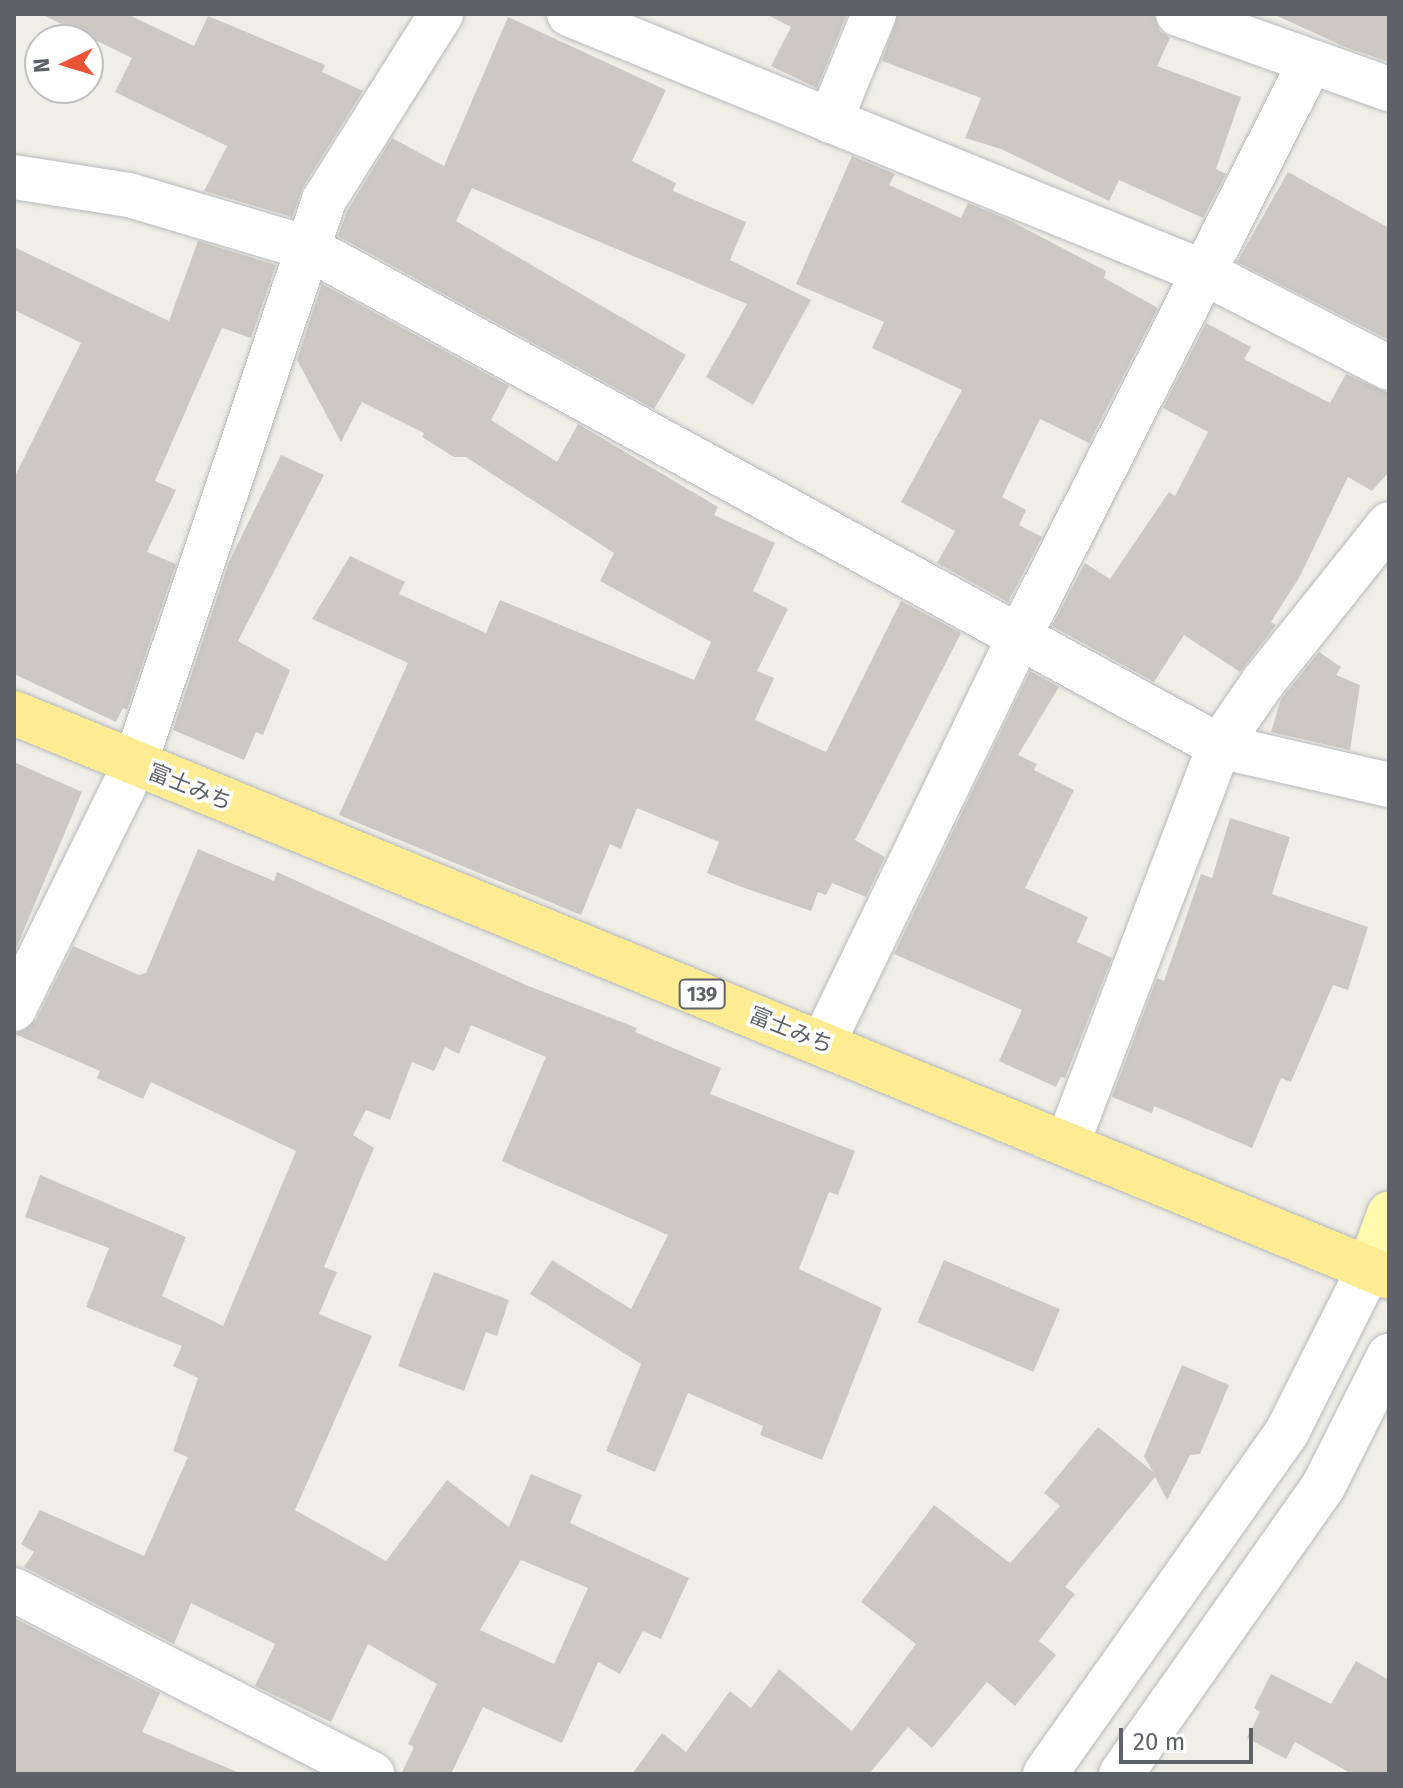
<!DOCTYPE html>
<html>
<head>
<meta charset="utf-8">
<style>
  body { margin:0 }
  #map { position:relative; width:1403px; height:1788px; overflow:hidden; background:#f0efe7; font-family:"Fira Sans","Noto Sans JP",sans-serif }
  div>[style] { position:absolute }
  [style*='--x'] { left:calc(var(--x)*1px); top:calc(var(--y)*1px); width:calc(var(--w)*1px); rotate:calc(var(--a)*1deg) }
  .building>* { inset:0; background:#ccc9c4; transform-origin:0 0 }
  .roads { filter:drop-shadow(0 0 2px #b7b9bd) drop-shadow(0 0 2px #b7b9bd) }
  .minor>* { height:44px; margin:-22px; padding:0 22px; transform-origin:22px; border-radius:22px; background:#fff }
  .major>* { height:44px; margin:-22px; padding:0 22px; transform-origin:22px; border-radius:22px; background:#fffaad }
  .highway>* { height:44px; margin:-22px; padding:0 22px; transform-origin:22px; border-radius:22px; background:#fdec91 }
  span { translate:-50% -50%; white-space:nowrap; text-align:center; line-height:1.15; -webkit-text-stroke:7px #fff; paint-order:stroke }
  .shield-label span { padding:2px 6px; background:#fff; border:2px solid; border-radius:6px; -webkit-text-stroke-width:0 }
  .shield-label { font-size:20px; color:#5e6167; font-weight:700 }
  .street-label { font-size:22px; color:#5e6167 }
  .frame { position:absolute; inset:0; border:16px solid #5e6167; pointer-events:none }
  .north { position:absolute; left:24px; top:24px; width:80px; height:80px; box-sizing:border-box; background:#fff; border:2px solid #bfc0c2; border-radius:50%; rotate:266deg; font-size:22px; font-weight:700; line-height:32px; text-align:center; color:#5e6167 }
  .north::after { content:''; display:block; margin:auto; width:28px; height:36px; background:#ea5334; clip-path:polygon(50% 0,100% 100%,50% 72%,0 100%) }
  .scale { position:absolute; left:1119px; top:1728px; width:134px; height:36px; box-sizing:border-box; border:4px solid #5e6167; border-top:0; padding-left:10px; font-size:24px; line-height:28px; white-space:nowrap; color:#5e6167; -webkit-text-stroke:6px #fff; paint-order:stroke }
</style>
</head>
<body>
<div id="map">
  <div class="building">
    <i style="clip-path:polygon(41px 14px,127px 14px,194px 46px,208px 16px,325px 65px,322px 72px,363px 91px,303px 187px,292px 217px,204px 191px,227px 146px,115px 92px,132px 58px)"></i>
    <i style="clip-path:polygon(766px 14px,847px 14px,817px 88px,771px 66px,791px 27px)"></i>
    <i style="clip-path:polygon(898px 14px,1154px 14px,1159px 30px,1170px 38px,1157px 66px,1241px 97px,1216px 169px,1226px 174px,1203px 218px,1119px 180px,1109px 201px,1001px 149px,965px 138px,981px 98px,882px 61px)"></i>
    <i style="clip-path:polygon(1273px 14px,1389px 14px,1389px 62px,1345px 47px)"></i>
    <i style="clip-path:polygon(508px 17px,666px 90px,632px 161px,676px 183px,673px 191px,746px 222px,730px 260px,811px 300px,753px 405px,706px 377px,747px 304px,472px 188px,456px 221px,686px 355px,654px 409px,338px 236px,347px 211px,392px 138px,444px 166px)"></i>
    <i style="clip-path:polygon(852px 156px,895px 174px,889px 185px,961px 218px,968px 203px,1007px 219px,1106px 271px,1104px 278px,1158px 308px,1089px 443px,1040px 419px,1002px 497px,1026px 510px,1019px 525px,1042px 537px,1008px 602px,937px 563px,955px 531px,901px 502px,962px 390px,872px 348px,884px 322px,796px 284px)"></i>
    <i style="clip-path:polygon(1288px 172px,1389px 228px,1389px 340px,1237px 262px)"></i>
    <i style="clip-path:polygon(198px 241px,276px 265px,251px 338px,222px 328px,155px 481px,176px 490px,147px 552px,176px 564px,127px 710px,123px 708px,116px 722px,14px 674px,14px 478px,81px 343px,14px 310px,14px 247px,169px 321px)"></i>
    <i style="clip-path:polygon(322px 284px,509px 386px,491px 420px,557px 462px,578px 424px,718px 507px,714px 515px,775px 543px,753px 591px,788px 609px,757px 671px,774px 678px,755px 720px,826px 752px,901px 601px,961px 633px,855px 840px,885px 857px,866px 897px,832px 883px,826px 895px,818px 892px,811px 911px,739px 886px,707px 873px,719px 842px,637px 808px,621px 849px,610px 844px,581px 915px,339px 815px,408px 663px,312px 619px,350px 556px,405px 582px,399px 594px,486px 633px,500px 600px,694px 680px,711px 642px,600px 581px,614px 553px,466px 457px,454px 457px,422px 437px,424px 433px,362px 402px,341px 442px,297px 360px)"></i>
    <i style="clip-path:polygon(1206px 323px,1251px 347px,1244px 359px,1330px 403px,1346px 374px,1389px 393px,1389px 472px,1372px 491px,1348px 477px,1299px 578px,1271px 622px,1276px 625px,1240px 672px,1184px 635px,1154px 682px,1052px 626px,1085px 563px,1110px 579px,1169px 492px,1175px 496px,1208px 432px,1163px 408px)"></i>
    <i style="clip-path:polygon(281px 455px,324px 475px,238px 641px,290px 670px,263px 735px,256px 732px,244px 760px,173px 730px,229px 562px)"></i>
    <i style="clip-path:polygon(1319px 652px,1341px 667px,1336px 675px,1360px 685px,1350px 750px,1271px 732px,1281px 699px)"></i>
    <i style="clip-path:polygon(1030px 671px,1059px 687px,1018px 755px,1037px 764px,1034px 770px,1074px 790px,1025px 888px,1088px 917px,1077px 942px,1112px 958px,1065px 1078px,1061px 1077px,1056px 1087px,999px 1061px,1022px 1010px,894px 954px)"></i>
    <i style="clip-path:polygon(14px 762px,82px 792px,14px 953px)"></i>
    <i style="clip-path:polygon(1230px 818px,1290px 837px,1272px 894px,1368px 927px,1348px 990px,1333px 985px,1291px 1082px,1281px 1078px,1252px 1148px,1154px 1106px,1152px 1113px,1112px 1097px,1157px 978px,1164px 981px,1201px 874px,1212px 878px)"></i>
    <i style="clip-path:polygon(evenodd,198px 849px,274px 881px,277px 872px,526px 985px,637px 1028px,635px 1032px,721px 1068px,710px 1094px,855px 1151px,838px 1195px,829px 1192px,799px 1269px,882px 1308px,822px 1460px,760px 1435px,763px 1426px,688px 1393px,655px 1472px,606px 1451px,641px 1364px,530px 1294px,552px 1260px,631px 1309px,668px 1235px,502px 1161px,546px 1057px,471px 1025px,459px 1054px,445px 1047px,434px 1071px,412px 1062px,390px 1120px,366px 1110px,353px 1135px,374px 1148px,324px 1267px,337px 1272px,319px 1314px,372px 1336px,295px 1510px,386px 1561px,447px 1480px,509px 1527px,531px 1474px,582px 1495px,570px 1523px,689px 1578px,661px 1639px,643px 1631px,620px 1674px,598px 1662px,562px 1743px,483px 1707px,451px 1774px,401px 1774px,414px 1747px,408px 1744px,437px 1684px,368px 1644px,331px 1722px,255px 1686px,275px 1644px,191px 1603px,174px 1644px,24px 1567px,34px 1552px,21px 1544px,40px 1510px,144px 1556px,188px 1457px,173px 1451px,198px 1378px,173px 1366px,182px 1346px,86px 1307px,109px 1248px,25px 1217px,40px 1175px,186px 1237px,162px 1296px,223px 1326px,296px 1151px,151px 1082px,143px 1099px,97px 1078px,100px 1071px,15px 1034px,36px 1020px,73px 946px,139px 975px,146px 973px,198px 849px,521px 1560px,588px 1588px,554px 1664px,480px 1630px,521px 1560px)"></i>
    <i style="left:944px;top:1260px;width:126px;height:68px;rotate:23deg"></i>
    <i style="clip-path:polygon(434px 1272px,509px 1300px,497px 1336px,486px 1332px,464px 1391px,398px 1366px)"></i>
    <i style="clip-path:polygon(1182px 1365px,1229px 1385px,1200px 1454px,1190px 1455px,1167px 1500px,1155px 1477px,1065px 1587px,1075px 1594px,1039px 1641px,1056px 1655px,1015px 1706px,987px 1682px,932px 1748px,908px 1727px,869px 1774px,632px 1774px,662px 1733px,686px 1752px,730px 1691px,751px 1708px,779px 1669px,852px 1731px,916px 1644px,861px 1602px,934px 1505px,1010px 1563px,1060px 1506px,1044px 1493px,1098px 1427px,1153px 1472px,1144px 1456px)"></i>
    <i style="clip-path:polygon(14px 1618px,160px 1693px,142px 1732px,242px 1774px,14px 1774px)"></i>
    <i style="clip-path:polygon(1356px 1661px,1389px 1680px,1389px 1774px,1352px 1774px,1295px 1742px,1286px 1759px,1247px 1738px,1260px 1712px,1254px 1708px,1271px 1674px,1331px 1704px)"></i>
  </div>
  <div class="roads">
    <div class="minor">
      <i style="--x:569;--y:14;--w:684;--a:22.14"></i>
      <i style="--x:1203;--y:272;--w:209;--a:27.3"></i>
      <i style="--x:1178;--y:14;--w:224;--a:19.6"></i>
      <i style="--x:830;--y:121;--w:116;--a:-67.6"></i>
      <i style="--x:14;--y:177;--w:116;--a:8.9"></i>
      <i style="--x:129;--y:195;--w:187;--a:16.5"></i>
      <i style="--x:308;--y:248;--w:1038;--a:28.66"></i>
      <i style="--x:1219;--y:746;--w:174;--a:12.9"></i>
      <i style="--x:14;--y:1009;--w:273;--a:-63.7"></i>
      <i style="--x:135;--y:764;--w:595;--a:-71.47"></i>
      <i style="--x:324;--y:200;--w:220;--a:-57.8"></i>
      <i style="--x:823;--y:1043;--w:451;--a:-64.2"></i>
      <i style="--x:1019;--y:637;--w:644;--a:-63.12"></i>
      <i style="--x:1068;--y:1142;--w:424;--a:-69.1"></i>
      <i style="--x:1219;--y:746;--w:78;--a:-55.5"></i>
      <i style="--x:1263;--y:682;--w:202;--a:-51.4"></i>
      <i style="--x:14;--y:1590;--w:403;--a:27.2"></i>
      <i style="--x:1045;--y:1774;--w:419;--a:-54.7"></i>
      <i style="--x:1287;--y:1432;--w:182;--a:-63.3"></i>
      <i style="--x:1121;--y:1774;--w:351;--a:-54.9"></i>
      <i style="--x:1323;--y:1487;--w:147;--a:-63.3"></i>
    </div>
    <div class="major">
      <i style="--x:1369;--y:1269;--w:59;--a:-70"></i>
    </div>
    <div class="highway">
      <i style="--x:14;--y:713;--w:1486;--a:22.3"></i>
    </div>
  </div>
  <div class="shield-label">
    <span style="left:702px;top:994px">139</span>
  </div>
  <div class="street-label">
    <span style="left:190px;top:787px;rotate:22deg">富士みち</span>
    <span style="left:791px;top:1030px;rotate:22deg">富士みち</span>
  </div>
  <div class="frame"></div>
  <div class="north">N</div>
  <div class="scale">20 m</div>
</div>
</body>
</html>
